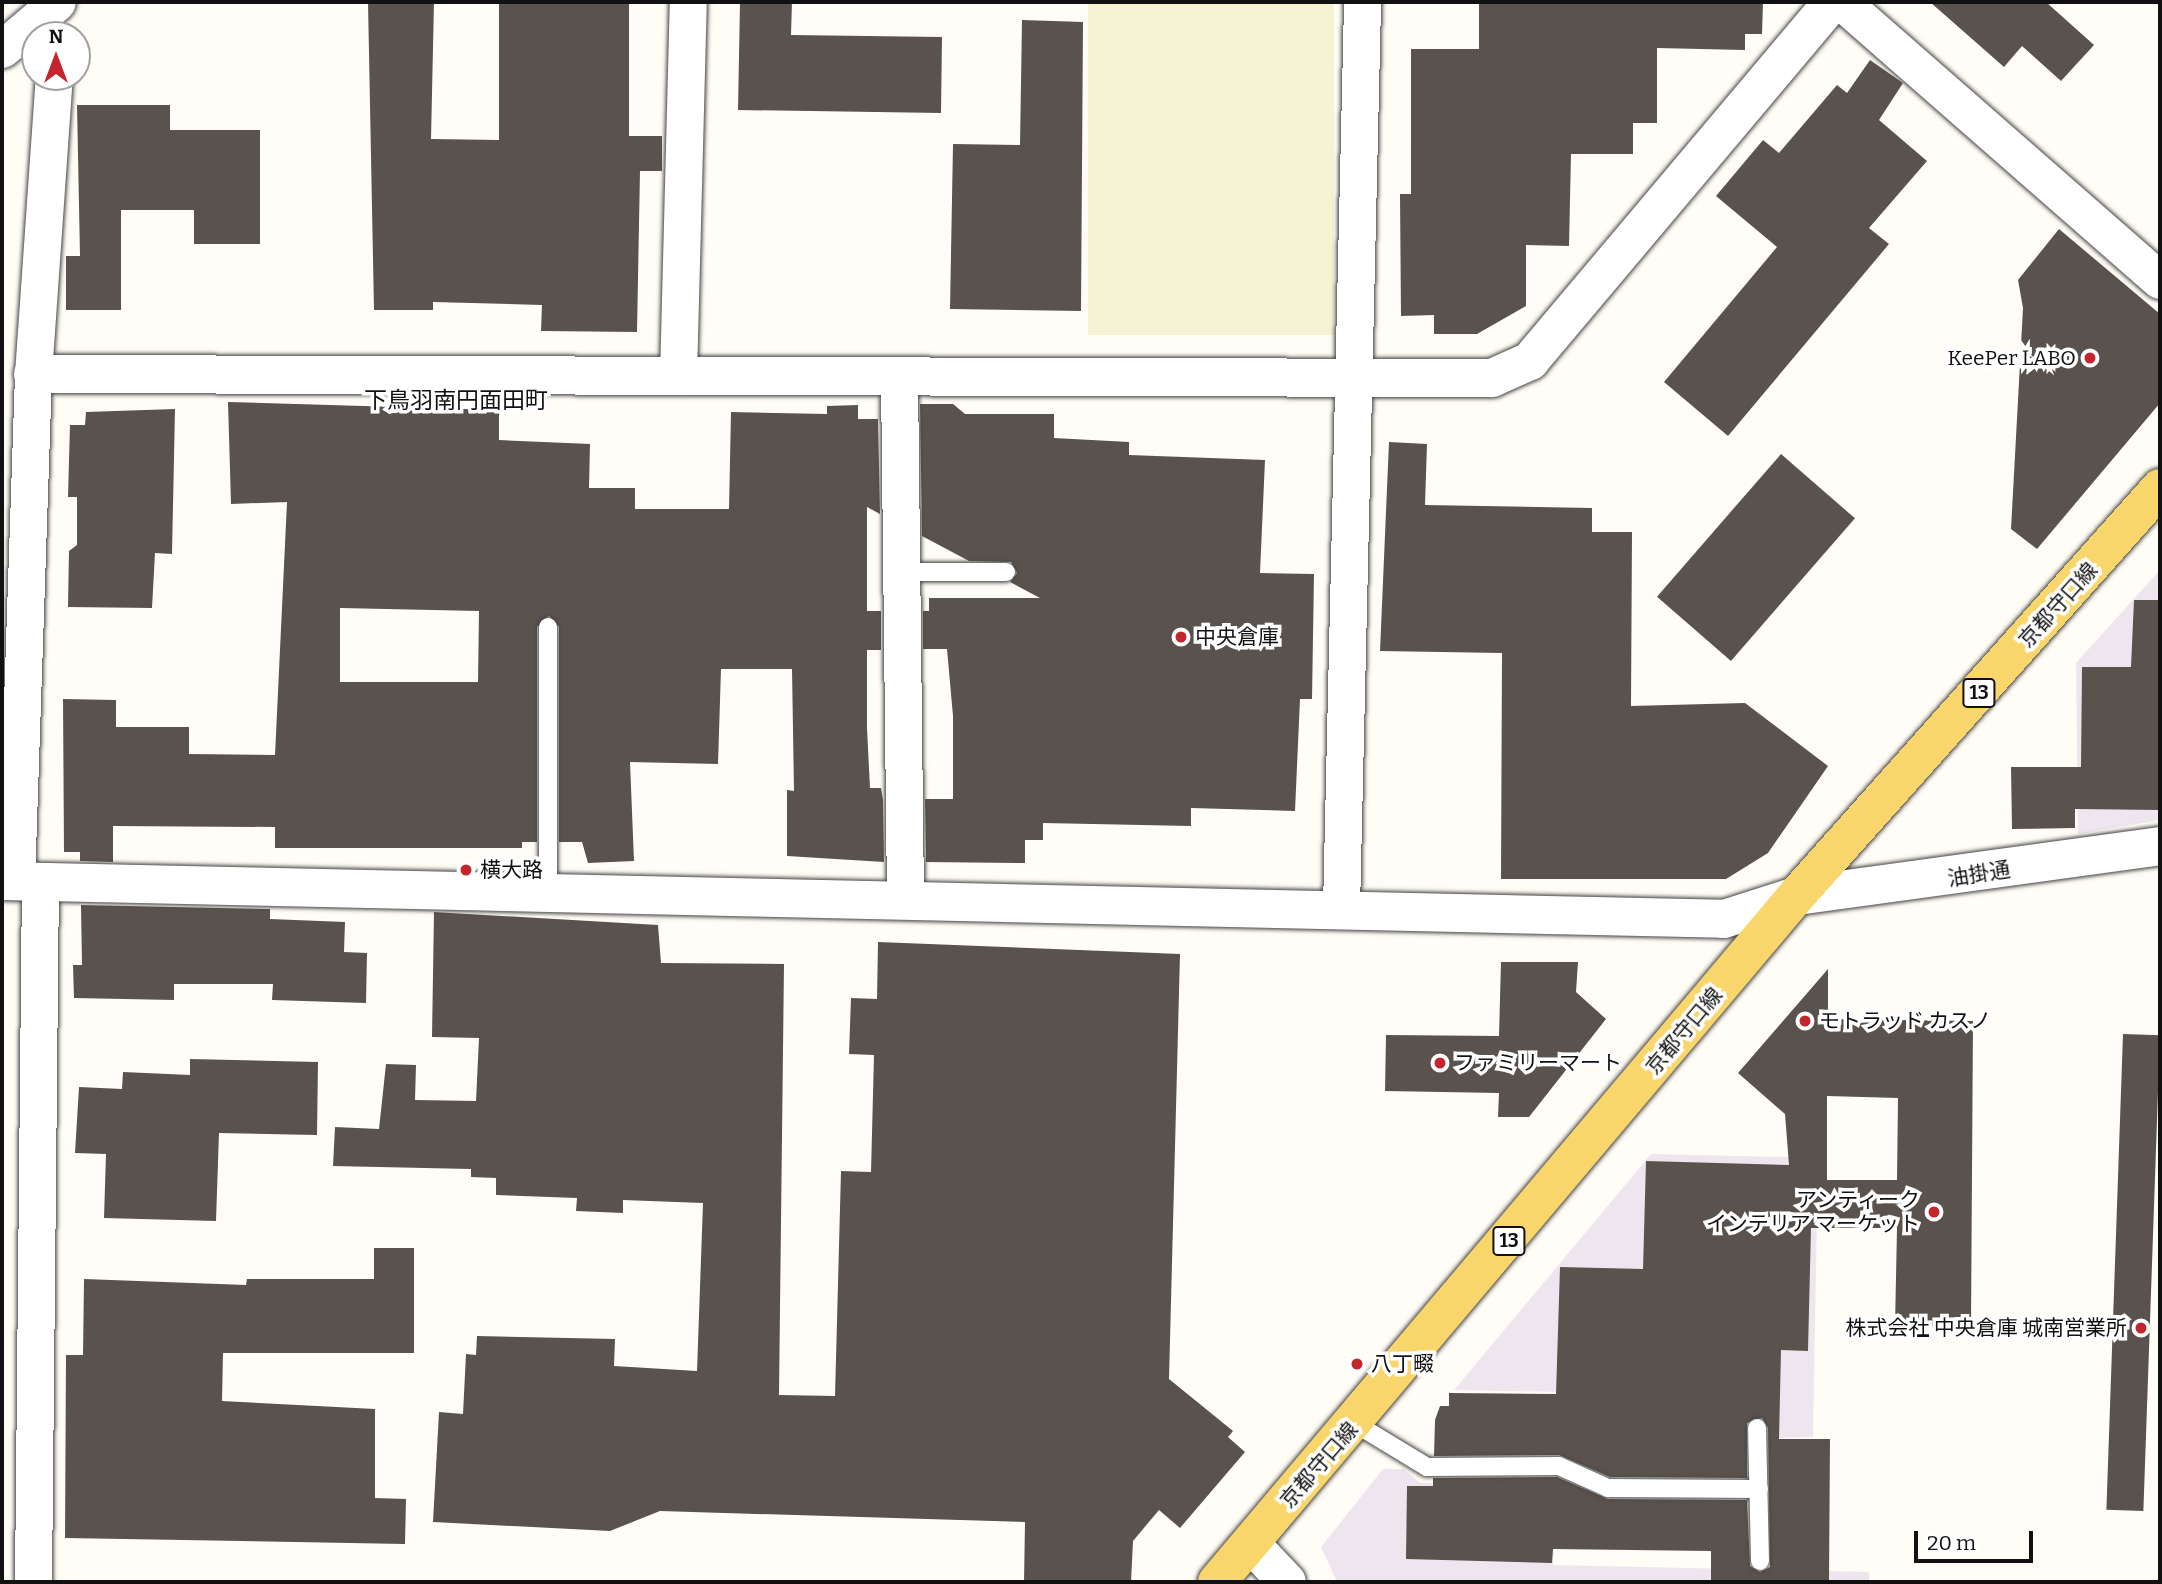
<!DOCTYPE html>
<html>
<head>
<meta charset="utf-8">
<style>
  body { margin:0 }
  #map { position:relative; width:2162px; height:1584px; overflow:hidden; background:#fffdf5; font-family:Bitter,"Noto Sans JP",serif }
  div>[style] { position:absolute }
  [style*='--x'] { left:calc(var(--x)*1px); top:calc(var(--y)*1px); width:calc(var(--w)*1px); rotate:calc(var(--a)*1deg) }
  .industrial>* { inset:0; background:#eee6ef }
  .farmland>* { inset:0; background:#f6f3d4; transform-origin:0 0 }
  .building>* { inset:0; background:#5a524d; transform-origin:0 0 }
  .roads { filter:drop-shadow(0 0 2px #444) drop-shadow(0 0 2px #444) }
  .service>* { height:18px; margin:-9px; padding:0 9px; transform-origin:9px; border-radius:9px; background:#fff }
  .minor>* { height:37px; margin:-18.5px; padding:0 18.5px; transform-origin:18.5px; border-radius:18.5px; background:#fff }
  .tertiary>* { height:38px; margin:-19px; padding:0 19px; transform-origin:19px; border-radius:19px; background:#fff }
  .primary>* { height:38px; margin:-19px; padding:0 19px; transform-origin:19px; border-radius:19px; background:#f9d66b }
  .dots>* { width:19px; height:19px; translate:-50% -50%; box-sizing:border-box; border:4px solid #fff; border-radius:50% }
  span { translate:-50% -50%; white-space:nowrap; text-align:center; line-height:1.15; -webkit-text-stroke:7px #fff; paint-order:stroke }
  .shield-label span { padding:2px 5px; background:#fff; border:2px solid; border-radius:5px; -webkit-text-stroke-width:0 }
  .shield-label { font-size:19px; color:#111; font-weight:700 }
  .poi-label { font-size:21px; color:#111 }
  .right { translate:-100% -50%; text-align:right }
  .left { translate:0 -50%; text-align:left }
  .street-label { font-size:21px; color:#111 }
  .neighbourhood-label { font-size:23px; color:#111 }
  .frame { position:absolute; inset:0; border:4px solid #111; pointer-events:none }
  .north { position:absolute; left:21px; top:21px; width:70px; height:70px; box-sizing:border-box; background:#fff; border:2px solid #a0a0a0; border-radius:50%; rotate:0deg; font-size:19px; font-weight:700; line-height:28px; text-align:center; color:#111 }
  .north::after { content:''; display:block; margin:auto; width:24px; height:32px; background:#c4262e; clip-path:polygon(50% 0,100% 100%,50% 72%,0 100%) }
  .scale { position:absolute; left:1914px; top:1531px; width:119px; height:32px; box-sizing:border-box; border:4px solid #111; border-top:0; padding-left:9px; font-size:21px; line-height:24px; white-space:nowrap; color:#111; -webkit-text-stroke:5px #fff; paint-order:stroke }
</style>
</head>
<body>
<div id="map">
  <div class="industrial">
    <i style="clip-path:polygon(2160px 570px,2160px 820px,2078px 834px,2076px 663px)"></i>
    <i style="clip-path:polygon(1651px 1154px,1818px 1158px,1813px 1437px,1778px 1438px,1777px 1416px,1610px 1393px,1454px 1390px)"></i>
    <i style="clip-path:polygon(1383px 1469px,1404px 1469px,1420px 1483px,1555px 1483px,1553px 1565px,1869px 1572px,1869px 1582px,1337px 1582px,1321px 1547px)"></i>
  </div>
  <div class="farmland">
    <i style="left:1088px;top:2px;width:246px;height:333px"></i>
  </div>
  <div class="building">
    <i style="clip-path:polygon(368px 2px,434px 2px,431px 139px,499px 140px,499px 2px,629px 2px,629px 136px,662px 136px,662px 171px,640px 171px,637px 332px,541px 331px,542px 305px,433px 302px,433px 310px,374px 310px)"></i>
    <i style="clip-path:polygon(740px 2px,792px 2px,791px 35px,942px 37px,941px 113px,738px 110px)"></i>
    <i style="clip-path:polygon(1479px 2px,1763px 2px,1762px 34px,1745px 34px,1745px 50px,1657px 48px,1657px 123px,1633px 123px,1633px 154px,1571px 154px,1569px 246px,1526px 245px,1526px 306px,1477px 334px,1434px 334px,1434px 315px,1401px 316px,1400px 194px,1411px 194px,1411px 49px,1479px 49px)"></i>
    <i style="clip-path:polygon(1930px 2px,2046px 2px,2094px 45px,2061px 81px,2022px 46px,2004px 67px)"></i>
    <i style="clip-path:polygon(1022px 20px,1083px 22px,1081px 311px,950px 309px,953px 144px,1020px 145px)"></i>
    <i style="clip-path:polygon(1870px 60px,1903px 83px,1879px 120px,1927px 161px,1869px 228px,1889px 244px,1728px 436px,1664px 382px,1777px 247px,1716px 196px,1763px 140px,1779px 153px,1837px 85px,1847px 93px)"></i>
    <i style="clip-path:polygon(77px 105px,170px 105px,170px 130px,260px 130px,260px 244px,194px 244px,194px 210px,121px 210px,121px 310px,66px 310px,66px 256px,80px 256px)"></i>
    <i style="clip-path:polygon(2059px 229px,2160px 314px,2160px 403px,2037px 549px,2011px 529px,2023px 308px,2018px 280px)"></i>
    <i style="clip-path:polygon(evenodd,228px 402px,499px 410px,499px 440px,590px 444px,589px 488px,635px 488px,635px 509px,729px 509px,731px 412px,827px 414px,827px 406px,858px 405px,858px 419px,878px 419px,880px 514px,867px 507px,867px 611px,881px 611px,881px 650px,867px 650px,867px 728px,870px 788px,881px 788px,883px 800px,884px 862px,787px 856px,787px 790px,794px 791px,792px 669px,721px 669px,718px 764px,630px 762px,634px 861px,588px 863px,582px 842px,559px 842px,559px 627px,549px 616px,537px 627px,537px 842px,522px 842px,522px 848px,275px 848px,275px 827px,113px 826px,113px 862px,80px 861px,80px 852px,64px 852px,63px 699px,116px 700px,116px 727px,189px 727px,189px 754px,275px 755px,287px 502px,231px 504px,228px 402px,340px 608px,479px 611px,478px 682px,340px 682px,340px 608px)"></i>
    <i style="clip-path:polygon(920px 404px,953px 404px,965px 414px,1054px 414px,1054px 438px,1129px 442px,1129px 455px,1265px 460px,1260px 573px,1314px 574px,1312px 699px,1300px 699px,1295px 811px,1191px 808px,1191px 826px,1043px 823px,1043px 840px,1025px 840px,1025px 863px,926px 862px,925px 799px,953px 799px,953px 716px,947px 649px,923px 649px,923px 611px,929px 611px,929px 598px,1040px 598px,1010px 582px,1017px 573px,1011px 562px,969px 561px,922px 536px)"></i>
    <i style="clip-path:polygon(175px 409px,172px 554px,155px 553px,152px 608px,68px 607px,69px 551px,77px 545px,77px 497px,68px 497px,70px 425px,85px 425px,86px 412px)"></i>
    <i style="clip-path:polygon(1389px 442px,1427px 444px,1425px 505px,1592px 508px,1592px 532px,1632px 532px,1631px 706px,1745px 703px,1828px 766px,1768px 853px,1726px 879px,1501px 879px,1502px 653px,1380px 651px)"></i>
    <i style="left:1781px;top:454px;width:98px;height:189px;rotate:41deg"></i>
    <i style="clip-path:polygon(2134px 600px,2160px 600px,2160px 810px,2075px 809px,2075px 828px,2012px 829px,2011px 767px,2081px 767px,2082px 667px,2131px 667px)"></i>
    <i style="clip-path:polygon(81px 905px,270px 909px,270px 919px,345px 922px,344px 952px,367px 953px,366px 1003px,272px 1000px,273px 984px,174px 984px,174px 1000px,74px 998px,73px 965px,82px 965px)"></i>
    <i style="clip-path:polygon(434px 912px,658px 925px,661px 963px,784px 964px,779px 1395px,835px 1396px,841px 1171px,871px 1172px,874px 1055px,849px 1054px,851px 998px,877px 999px,878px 942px,1180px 954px,1169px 1379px,1233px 1431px,1228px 1437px,1245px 1452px,1180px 1528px,1159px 1510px,1133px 1541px,1131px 1582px,1024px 1582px,1025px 1522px,660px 1511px,610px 1531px,433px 1522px,439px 1412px,463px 1414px,466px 1354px,476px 1355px,477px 1336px,615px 1339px,614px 1366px,697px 1371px,703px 1203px,623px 1200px,623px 1213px,576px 1211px,577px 1198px,496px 1195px,496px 1178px,471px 1177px,471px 1169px,333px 1166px,335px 1127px,379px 1129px,386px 1064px,416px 1065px,415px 1100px,476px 1101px,479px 1038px,432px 1037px)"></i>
    <i style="clip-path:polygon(1501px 962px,1578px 962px,1576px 992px,1606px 1019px,1529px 1117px,1498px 1117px,1499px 1093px,1385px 1091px,1386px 1035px,1499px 1036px)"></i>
    <i style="clip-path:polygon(evenodd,1828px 969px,1828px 1019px,1973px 1021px,1971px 1326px,1895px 1327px,1897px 1228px,1811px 1228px,1808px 1351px,1781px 1350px,1779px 1439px,1830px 1439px,1829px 1582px,1711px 1582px,1711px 1551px,1553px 1549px,1552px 1563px,1406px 1559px,1407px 1486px,1433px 1486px,1433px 1478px,1557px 1477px,1608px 1499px,1747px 1500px,1750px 1566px,1760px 1572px,1770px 1567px,1768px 1428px,1762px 1418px,1747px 1423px,1747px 1478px,1610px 1477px,1559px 1455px,1434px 1456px,1435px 1420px,1440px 1406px,1449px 1406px,1449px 1393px,1556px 1394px,1560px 1267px,1643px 1269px,1646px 1161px,1789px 1165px,1785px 1114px,1738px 1073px,1828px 969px,1827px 1096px,1898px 1098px,1897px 1180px,1827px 1180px,1827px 1096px)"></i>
    <i style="left:2123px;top:1034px;width:37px;height:476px;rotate:2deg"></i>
    <i style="clip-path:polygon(190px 1059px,318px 1062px,317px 1135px,219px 1133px,216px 1221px,104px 1218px,106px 1154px,75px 1153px,79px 1087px,122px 1089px,123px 1072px,190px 1075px)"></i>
    <i style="clip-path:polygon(374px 1248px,414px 1248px,414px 1353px,223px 1353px,222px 1401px,375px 1409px,375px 1498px,406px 1499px,405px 1544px,65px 1538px,66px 1355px,83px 1355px,84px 1279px,246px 1285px,247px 1279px,374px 1279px)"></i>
  </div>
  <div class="roads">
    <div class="service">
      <i style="--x:901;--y:572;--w:105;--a:0"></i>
      <i style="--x:548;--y:627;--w:265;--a:90"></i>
      <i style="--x:1356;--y:1424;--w:83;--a:31.2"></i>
      <i style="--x:1427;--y:1467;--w:132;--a:-0.4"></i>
      <i style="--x:1559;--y:1466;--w:54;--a:24.2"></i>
      <i style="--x:1608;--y:1488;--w:151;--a:0.4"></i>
      <i style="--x:1757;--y:1428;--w:133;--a:88.7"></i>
    </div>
    <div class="minor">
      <i style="--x:1842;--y:2;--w:422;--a:41.2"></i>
      <i style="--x:2;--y:49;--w:72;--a:-40.5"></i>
      <i style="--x:678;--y:376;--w:374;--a:-88.5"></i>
      <i style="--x:899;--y:377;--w:523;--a:89.34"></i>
      <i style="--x:16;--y:881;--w:507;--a:-88.08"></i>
      <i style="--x:33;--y:374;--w:298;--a:-86"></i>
      <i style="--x:1341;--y:908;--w:906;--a:-88.67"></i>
      <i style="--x:33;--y:1582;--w:700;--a:-89.43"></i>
    </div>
    <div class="tertiary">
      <i style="--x:33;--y:374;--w:1459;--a:0.16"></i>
      <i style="--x:1492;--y:378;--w:42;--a:-24.1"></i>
      <i style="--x:1530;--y:361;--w:469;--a:-49.9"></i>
      <i style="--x:2;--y:881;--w:1722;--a:1.26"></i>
      <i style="--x:1724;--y:919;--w:76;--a:-17.7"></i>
      <i style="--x:1796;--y:896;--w:367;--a:-7.8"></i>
      <i style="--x:1251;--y:1544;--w:52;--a:46.5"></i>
    </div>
    <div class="primary">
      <i style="--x:1217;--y:1582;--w:898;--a:-49.83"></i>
      <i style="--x:1796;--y:896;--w:547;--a:-48.26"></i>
    </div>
  </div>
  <div class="dots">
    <i style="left:2090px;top:358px;background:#c4262e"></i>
    <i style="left:1181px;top:637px;background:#c4262e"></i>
    <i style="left:466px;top:870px;background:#c4262e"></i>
    <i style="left:1805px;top:1021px;background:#c4262e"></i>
    <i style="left:1440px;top:1063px;background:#c4262e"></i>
    <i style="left:1934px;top:1212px;background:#c4262e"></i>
    <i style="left:2141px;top:1328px;background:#c4262e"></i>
    <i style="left:1357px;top:1364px;background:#c4262e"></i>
  </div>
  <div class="shield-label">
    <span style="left:1979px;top:693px">13</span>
    <span style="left:1509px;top:1241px">13</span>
  </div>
  <div class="poi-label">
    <span class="right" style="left:2076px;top:358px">KeePer LABO</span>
    <span class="left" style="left:1195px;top:637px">中央倉庫</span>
    <span class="left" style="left:480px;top:870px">横大路</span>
    <span class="left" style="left:1819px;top:1021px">モトラッド カスノ</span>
    <span class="left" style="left:1454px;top:1063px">ファミリーマート</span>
    <span class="right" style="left:1920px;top:1212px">アンティーク<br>インテリア マーケット</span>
    <span class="right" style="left:2127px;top:1328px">株式会社 中央倉庫 城南営業所</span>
    <span class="left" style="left:1371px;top:1364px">八丁畷</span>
  </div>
  <div class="street-label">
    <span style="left:2058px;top:605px;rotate:-48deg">京都守口線</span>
    <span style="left:1979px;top:874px;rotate:-9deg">油掛通</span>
    <span style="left:1684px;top:1031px;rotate:-50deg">京都守口線</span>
    <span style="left:1319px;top:1465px;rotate:-49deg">京都守口線</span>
  </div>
  <div class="neighbourhood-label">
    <span style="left:456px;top:400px">下鳥羽南円面田町</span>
  </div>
  <div class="frame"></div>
  <div class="north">N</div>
  <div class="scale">20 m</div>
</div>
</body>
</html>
